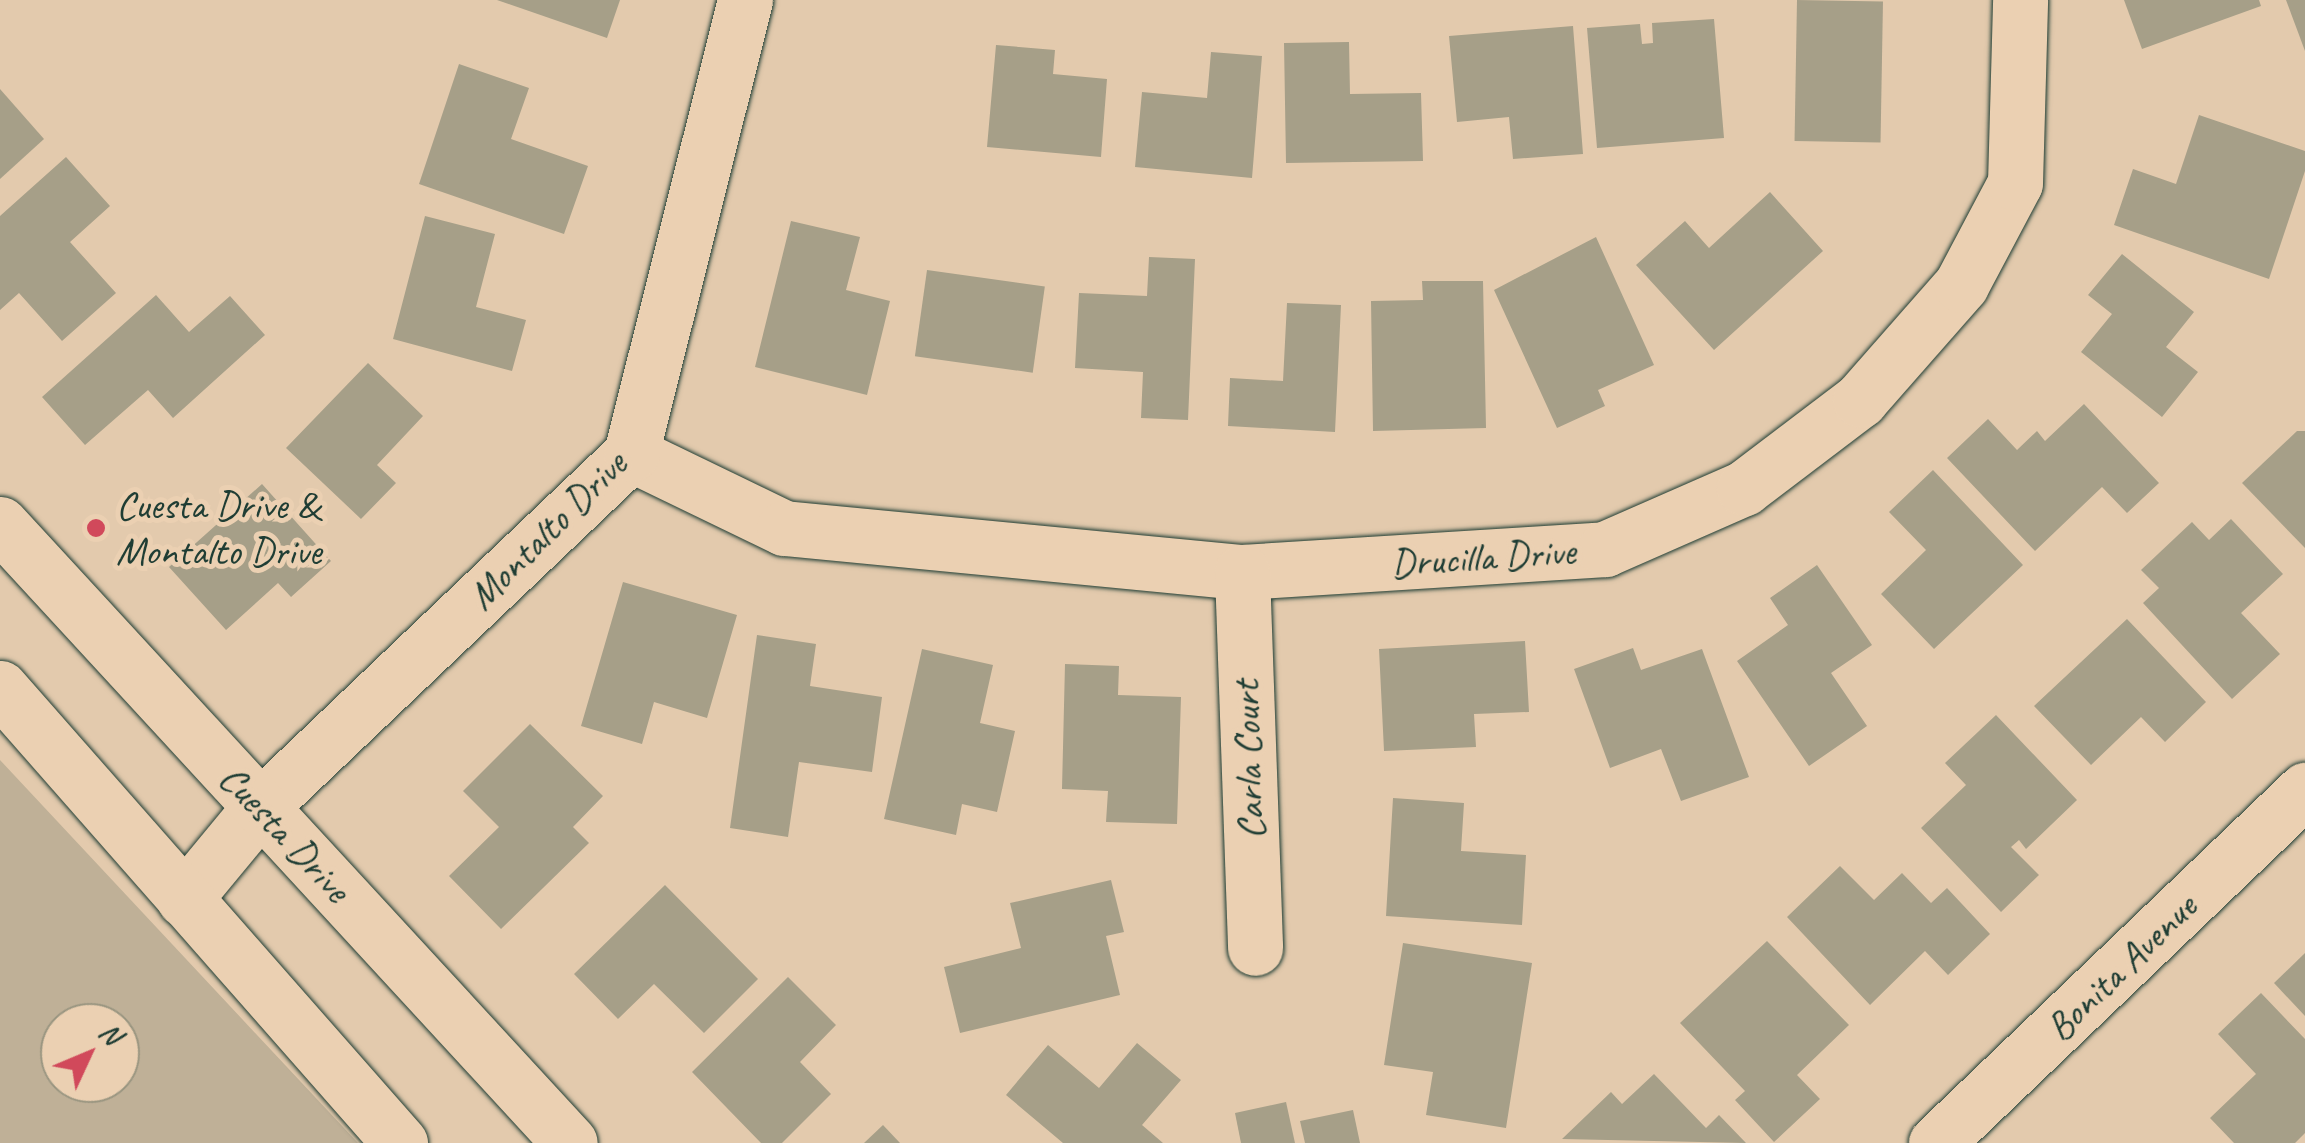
<!DOCTYPE html>
<html>
<head>
<meta charset="utf-8">
<style>
  body { margin:0 }
  #map { position:relative; width:2305px; height:1143px; overflow:hidden; background:#e3caad; font-family:Caveat,sans-serif }
  div>[style] { position:absolute }
  [style*='--x'] { left:calc(var(--x)*1px); top:calc(var(--y)*1px); width:calc(var(--w)*1px); rotate:calc(var(--a)*1deg) }
  .green>* { inset:0; background:#bfb097 }
  .building>* { inset:0; background:#a69f88; transform-origin:0 0 }
  .roads { filter:drop-shadow(0 0 2px #1f3d34) drop-shadow(0 0 2px #1f3d34) }
  .minor>* { height:55px; margin:-27.5px; padding:0 27.5px; transform-origin:27.5px; border-radius:27.5px; background:#ebd0b2 }
  .major>* { height:55px; margin:-27.5px; padding:0 27.5px; transform-origin:27.5px; border-radius:27.5px; background:#ebd0b2 }
  .dots>* { width:28px; height:28px; translate:-50% -50%; box-sizing:border-box; border:5px solid #ebd0b2; border-radius:50% }
  span { translate:-50% -50%; white-space:nowrap; text-align:center; line-height:1.15; -webkit-text-stroke:10px #ebd0b2; paint-order:stroke }
  .poi-label { font-size:40px; color:#1f3d34 }
  .left { translate:0 -50%; text-align:left }
  .street-label { font-size:40px; color:#1f3d34 }
  .north { position:absolute; left:40px; top:1003px; width:100px; height:100px; box-sizing:border-box; background:#ebd0b2; border:2px solid #999580; border-radius:50%; rotate:46deg; font-size:28px; font-weight:700; line-height:40px; text-align:center; color:#1f3d34 }
  .north::after { content:''; display:block; margin:auto; width:35px; height:45px; background:#d1495b; clip-path:polygon(50% 0,100% 100%,50% 72%,0 100%) }
</style>
</head>
<body>
<div id="map">
  <div class="green">
    <i style="clip-path:polygon(evenodd,0 760px,358px 1143px,0 1143px,0 760px,120px 1023px,120px 1083px,60px 1083px,60px 1023px,120px 1023px)"></i>
  </div>
  <div class="building">
    <i style="clip-path:polygon(497px 0,620px 0,607px 38px)"></i>
    <i style="left:1797px;top:0;width:86px;height:141px;rotate:1deg"></i>
    <i style="clip-path:polygon(2124px 0,2259px 0,2261px 6px,2142px 49px)"></i>
    <i style="clip-path:polygon(2286px 0,2305px 0,2305px 51px)"></i>
    <i style="clip-path:polygon(1714px 19px,1724px 138px,1597px 148px,1587px 28px,1640px 24px,1642px 44px,1653px 43px,1652px 23px)"></i>
    <i style="clip-path:polygon(1573px 26px,1583px 154px,1513px 159px,1509px 117px,1457px 122px,1449px 36px)"></i>
    <i style="clip-path:polygon(1349px 42px,1350px 94px,1421px 93px,1423px 161px,1286px 163px,1284px 43px)"></i>
    <i style="clip-path:polygon(996px 45px,1055px 50px,1053px 74px,1107px 79px,1101px 157px,987px 147px)"></i>
    <i style="clip-path:polygon(1211px 52px,1262px 56px,1252px 178px,1135px 167px,1142px 92px,1207px 98px)"></i>
    <i style="clip-path:polygon(459px 64px,529px 88px,511px 139px,588px 166px,564px 234px,419px 184px)"></i>
    <i style="clip-path:polygon(0 89px,44px 139px,0 179px)"></i>
    <i style="clip-path:polygon(2199px 115px,2305px 151px,2305px 171px,2269px 279px,2114px 225px,2133px 169px,2176px 184px)"></i>
    <i style="clip-path:polygon(66px 157px,110px 206px,70px 242px,116px 293px,62px 341px,19px 293px,0 310px,0 216px)"></i>
    <i style="clip-path:polygon(1770px 192px,1823px 251px,1714px 350px,1636px 265px,1685px 221px,1709px 248px)"></i>
    <i style="clip-path:polygon(425px 216px,495px 234px,476px 307px,526px 320px,512px 371px,393px 339px)"></i>
    <i style="clip-path:polygon(791px 221px,860px 237px,846px 290px,890px 301px,867px 395px,755px 367px)"></i>
    <i style="clip-path:polygon(1596px 237px,1654px 365px,1598px 390px,1605px 406px,1557px 428px,1494px 290px)"></i>
    <i style="clip-path:polygon(2122px 254px,2194px 312px,2166px 347px,2198px 372px,2162px 417px,2081px 352px,2112px 314px,2088px 295px)"></i>
    <i style="clip-path:polygon(1149px 257px,1195px 259px,1188px 420px,1141px 418px,1143px 372px,1075px 368px,1079px 293px,1147px 296px)"></i>
    <i style="left:927px;top:270px;width:119px;height:87px;rotate:8deg"></i>
    <i style="clip-path:polygon(1422px 281px,1483px 281px,1486px 428px,1373px 431px,1371px 301px,1423px 300px)"></i>
    <i style="clip-path:polygon(156px 295px,189px 332px,230px 296px,265px 335px,173px 418px,148px 390px,85px 445px,42px 397px)"></i>
    <i style="clip-path:polygon(1287px 303px,1341px 305px,1335px 432px,1228px 426px,1230px 378px,1283px 381px)"></i>
    <i style="clip-path:polygon(368px 363px,423px 416px,377px 465px,396px 483px,361px 519px,286px 448px)"></i>
    <i style="clip-path:polygon(2084px 404px,2159px 483px,2127px 513px,2102px 487px,2035px 551px,1947px 458px,1988px 419px,2017px 450px,2037px 431px,2045px 441px)"></i>
    <i style="clip-path:polygon(2297px 431px,2305px 431px,2305px 548px,2242px 483px)"></i>
    <i style="clip-path:polygon(1933px 470px,2023px 565px,1934px 649px,1881px 594px,1926px 550px,1889px 512px)"></i>
    <i style="clip-path:polygon(262px 484px,331px 561px,291px 597px,278px 583px,226px 630px,169px 567px)"></i>
    <i style="clip-path:polygon(2231px 519px,2283px 574px,2241px 613px,2280px 654px,2232px 699px,2143px 603px,2159px 588px,2141px 570px,2192px 522px,2209px 540px)"></i>
    <i style="clip-path:polygon(1817px 565px,1872px 645px,1831px 673px,1867px 726px,1809px 766px,1737px 661px,1788px 625px,1770px 598px)"></i>
    <i style="clip-path:polygon(623px 582px,737px 615px,707px 718px,654px 702px,642px 744px,581px 726px)"></i>
    <i style="clip-path:polygon(2127px 619px,2206px 702px,2165px 742px,2141px 717px,2091px 765px,2034px 706px)"></i>
    <i style="clip-path:polygon(757px 635px,816px 644px,810px 686px,882px 697px,872px 772px,799px 762px,788px 837px,730px 828px)"></i>
    <i style="clip-path:polygon(1525px 641px,1529px 712px,1474px 714px,1476px 747px,1384px 751px,1379px 649px)"></i>
    <i style="clip-path:polygon(1633px 648px,1641px 670px,1702px 649px,1749px 777px,1681px 801px,1661px 749px,1610px 768px,1574px 669px)"></i>
    <i style="clip-path:polygon(922px 649px,993px 665px,980px 723px,1015px 731px,997px 812px,962px 804px,956px 835px,884px 819px)"></i>
    <i style="clip-path:polygon(1065px 664px,1119px 666px,1118px 695px,1181px 697px,1177px 824px,1106px 822px,1108px 791px,1062px 789px)"></i>
    <i style="clip-path:polygon(1996px 715px,2077px 800px,2026px 849px,2019px 840px,2011px 847px,2039px 875px,2001px 912px,1921px 828px,1966px 785px,1945px 763px)"></i>
    <i style="clip-path:polygon(530px 724px,603px 796px,573px 827px,589px 843px,501px 929px,449px 876px,499px 827px,463px 791px)"></i>
    <i style="clip-path:polygon(1393px 798px,1464px 803px,1461px 851px,1526px 855px,1522px 925px,1386px 916px)"></i>
    <i style="clip-path:polygon(1840px 866px,1874px 900px,1902px 873px,1931px 903px,1947px 888px,1990px 934px,1948px 975px,1925px 951px,1870px 1005px,1787px 917px)"></i>
    <i style="clip-path:polygon(1111px 880px,1124px 932px,1106px 936px,1120px 995px,960px 1033px,944px 967px,1021px 948px,1010px 903px)"></i>
    <i style="clip-path:polygon(665px 885px,758px 979px,704px 1033px,654px 984px,618px 1019px,574px 974px)"></i>
    <i style="clip-path:polygon(1767px 941px,1849px 1025px,1797px 1075px,1820px 1099px,1774px 1142px,1735px 1100px,1745px 1091px,1680px 1023px)"></i>
    <i style="clip-path:polygon(1403px 943px,1532px 963px,1506px 1128px,1426px 1115px,1433px 1072px,1384px 1065px)"></i>
    <i style="clip-path:polygon(2305px 953px,2305px 1016px,2274px 983px)"></i>
    <i style="clip-path:polygon(788px 977px,836px 1025px,800px 1062px,831px 1094px,782px 1143px,761px 1143px,692px 1072px)"></i>
    <i style="clip-path:polygon(2261px 993px,2305px 1039px,2305px 1133px,2295px 1143px,2234px 1143px,2210px 1118px,2256px 1074px,2218px 1034px)"></i>
    <i style="clip-path:polygon(1137px 1043px,1181px 1080px,1142px 1125px,1163px 1143px,1063px 1143px,1006px 1095px,1048px 1045px,1099px 1088px)"></i>
    <i style="clip-path:polygon(1654px 1074px,1706px 1128px,1719px 1115px,1746px 1143px,1562px 1139px,1611px 1092px,1622px 1104px)"></i>
    <i style="clip-path:polygon(1286px 1102px,1295px 1143px,1241px 1143px,1235px 1113px)"></i>
    <i style="clip-path:polygon(1353px 1110px,1360px 1143px,1305px 1143px,1300px 1121px)"></i>
    <i style="clip-path:polygon(883px 1125px,900px 1143px,864px 1143px)"></i>
  </div>
  <div class="roads">
    <div class="minor">
      <i style="--x:631;--y:454;--w:170;--a:25.8"></i>
      <i style="--x:784;--y:528;--w:460;--a:5.5"></i>
      <i style="--x:1242;--y:572;--w:364;--a:-3.6"></i>
      <i style="--x:1605;--y:549;--w:152;--a:-23.7"></i>
      <i style="--x:1744;--y:488;--w:146;--a:-37.2"></i>
      <i style="--x:1860;--y:400;--w:153;--a:-48.7"></i>
      <i style="--x:1961;--y:285;--w:115;--a:-62.1"></i>
      <i style="--x:2015;--y:183;--w:183;--a:-88.4"></i>
      <i style="--x:1242;--y:572;--w:376;--a:88"></i>
      <i style="--x:184;--y:899;--w:119;--a:-50.4"></i>
      <i style="--x:260;--y:807;--w:512;--a:-43.58"></i>
      <i style="--x:631;--y:454;--w:468;--a:-75.9"></i>
      <i style="--x:1936;--y:1143;--w:511;--a:-43.73"></i>
    </div>
    <div class="major">
      <i style="--x:0;--y:524;--w:841;--a:47.36"></i>
      <i style="--x:0;--y:688;--w:606;--a:48.68"></i>
    </div>
  </div>
  <div class="dots">
    <i style="left:96px;top:528px;background:#d1495b"></i>
  </div>
  <div class="poi-label">
    <span class="left" style="left:116px;top:528px">Cuesta Drive &amp;<br>Montalto Drive</span>
  </div>
  <div class="street-label">
    <span style="left:547px;top:530px;rotate:-45deg">Montalto Drive</span>
    <span style="left:1483px;top:557px;rotate:-4deg">Drucilla Drive</span>
    <span style="left:1248px;top:760px;rotate:-92deg">Carla Court</span>
    <span style="left:285px;top:833px;rotate:47deg">Cuesta Drive</span>
    <span style="left:2121px;top:967px;rotate:-44deg">Bonita Avenue</span>
  </div>
  <div class="north">N</div>
</div>
</body>
</html>
